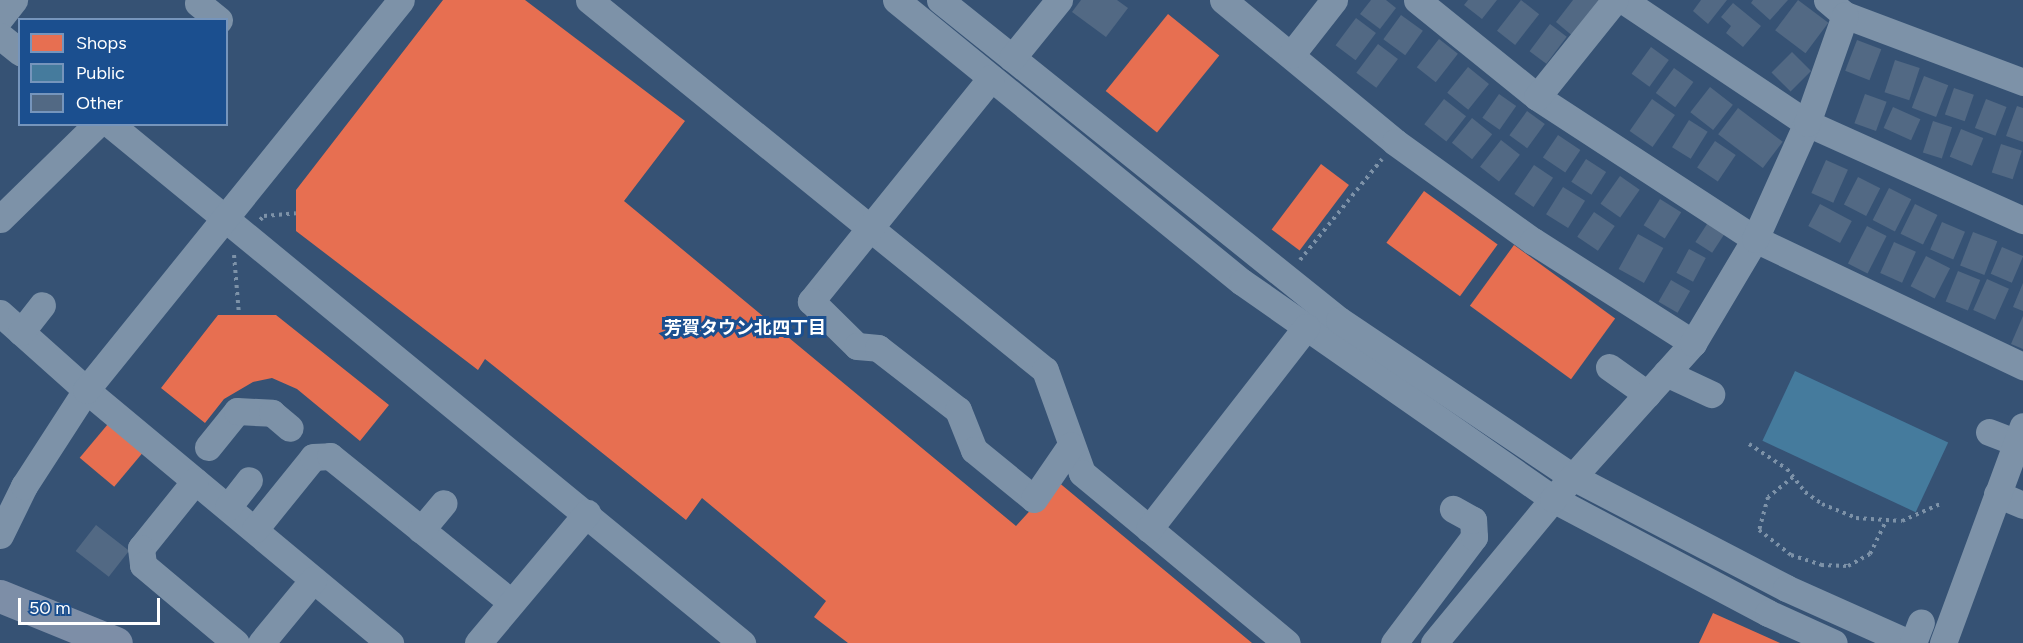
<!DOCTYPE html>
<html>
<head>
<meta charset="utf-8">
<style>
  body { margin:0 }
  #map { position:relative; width:2023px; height:643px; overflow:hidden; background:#365274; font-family:Figtree,"Noto Sans JP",sans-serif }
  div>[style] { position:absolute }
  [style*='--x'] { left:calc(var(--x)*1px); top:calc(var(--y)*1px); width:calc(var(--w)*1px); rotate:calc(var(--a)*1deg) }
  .shops>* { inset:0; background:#e76f51; transform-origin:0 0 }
  .public>* { inset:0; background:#457b9d; transform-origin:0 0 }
  .building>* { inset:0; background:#526984; transform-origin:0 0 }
  .path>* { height:4px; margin-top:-2px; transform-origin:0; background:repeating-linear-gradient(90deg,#7d92a8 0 3px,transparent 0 7.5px) }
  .minor>* { height:27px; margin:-13.5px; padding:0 13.5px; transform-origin:13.5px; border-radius:13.5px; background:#7d92a8 }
  .major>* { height:33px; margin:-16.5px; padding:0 16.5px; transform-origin:16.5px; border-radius:16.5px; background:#7d8ea7 }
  span { translate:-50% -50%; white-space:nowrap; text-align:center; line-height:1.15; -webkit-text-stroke:6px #1b4f8f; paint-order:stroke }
  .neighbourhood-label { font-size:18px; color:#fff; font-weight:700 }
  .legend { position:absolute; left:18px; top:18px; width:210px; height:108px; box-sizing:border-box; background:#1b4f8f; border:2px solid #7695bc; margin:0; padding:8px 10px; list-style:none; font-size:18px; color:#fff }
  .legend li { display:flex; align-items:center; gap:12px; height:30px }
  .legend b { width:30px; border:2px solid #7695bc }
  .scale { position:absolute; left:18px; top:598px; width:142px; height:27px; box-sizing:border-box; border:3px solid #fff; border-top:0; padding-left:8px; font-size:18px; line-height:21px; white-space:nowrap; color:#fff; -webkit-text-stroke:4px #1b4f8f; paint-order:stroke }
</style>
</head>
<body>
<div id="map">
  <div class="shops">
    <i style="clip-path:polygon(443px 0,525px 0,685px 121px,624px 201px,1016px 526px,1057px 481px,1252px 643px,848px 643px,814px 617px,826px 601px,702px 498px,686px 520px,485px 359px,478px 370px,296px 231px,296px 190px)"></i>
    <i style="left:1168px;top:14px;width:66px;height:99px;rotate:39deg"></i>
    <i style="left:1321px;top:164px;width:35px;height:82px;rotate:37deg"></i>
    <i style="left:1424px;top:191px;width:91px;height:64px;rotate:36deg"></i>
    <i style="left:1514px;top:245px;width:125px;height:75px;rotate:36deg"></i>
    <i style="clip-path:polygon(218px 315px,276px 315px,389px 405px,360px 441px,297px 389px,272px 378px,253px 382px,224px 399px,205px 423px,161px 388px)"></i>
    <i style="left:108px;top:424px;width:45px;height:44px;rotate:40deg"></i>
    <i style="clip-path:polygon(1713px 613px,1780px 643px,1699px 643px)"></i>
  </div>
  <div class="public">
    <i style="left:1795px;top:371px;width:169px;height:77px;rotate:25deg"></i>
  </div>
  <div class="building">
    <i style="clip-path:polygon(1081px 0,1117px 0,1128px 8px,1106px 37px,1072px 12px)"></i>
    <i style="clip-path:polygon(1371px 0,1386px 0,1396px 8px,1380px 29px,1360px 14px)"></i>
    <i style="clip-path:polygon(1468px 0,1497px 0,1482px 19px,1464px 5px)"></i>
    <i style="left:1521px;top:0;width:23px;height:39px;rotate:38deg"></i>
    <i style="clip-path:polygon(1573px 0,1604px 0,1575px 38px,1556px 22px)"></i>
    <i style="clip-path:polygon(1701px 0,1727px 0,1708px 24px,1693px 11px)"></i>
    <i style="clip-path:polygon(1753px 0,1788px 0,1770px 20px,1751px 3px)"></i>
    <i style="left:1798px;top:0;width:38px;height:38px;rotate:37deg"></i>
    <i style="clip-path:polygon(1733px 3px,1761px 26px,1743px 47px,1726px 33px,1731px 26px,1721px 17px)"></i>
    <i style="left:1401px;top:15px;width:27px;height:30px;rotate:36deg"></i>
    <i style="left:1356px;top:18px;width:25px;height:34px;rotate:37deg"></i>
    <i style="left:1550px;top:24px;width:21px;height:34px;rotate:37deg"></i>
    <i style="left:1439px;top:39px;width:24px;height:36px;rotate:38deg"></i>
    <i style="left:1857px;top:40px;width:26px;height:33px;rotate:21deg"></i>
    <i style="left:1378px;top:44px;width:25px;height:36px;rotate:37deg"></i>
    <i style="left:1651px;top:47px;width:22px;height:33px;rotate:36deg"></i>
    <i style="left:1792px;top:52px;width:27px;height:29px;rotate:45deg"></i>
    <i style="left:1895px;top:60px;width:26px;height:34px;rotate:18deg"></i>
    <i style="left:1468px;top:67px;width:27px;height:33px;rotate:39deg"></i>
    <i style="left:1674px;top:68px;width:24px;height:31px;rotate:36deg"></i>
    <i style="left:1924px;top:76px;width:26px;height:34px;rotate:21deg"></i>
    <i style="left:1710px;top:87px;width:29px;height:32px;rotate:38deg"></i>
    <i style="left:1954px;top:88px;width:21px;height:28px;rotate:19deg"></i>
    <i style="left:1499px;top:94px;width:21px;height:29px;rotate:35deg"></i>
    <i style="left:1865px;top:94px;width:23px;height:31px;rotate:20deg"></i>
    <i style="left:1444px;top:99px;width:28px;height:32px;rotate:38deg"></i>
    <i style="left:1652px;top:99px;width:28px;height:39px;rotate:35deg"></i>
    <i style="left:1986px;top:99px;width:22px;height:31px;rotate:21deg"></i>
    <i style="clip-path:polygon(2017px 106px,2023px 108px,2023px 142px,2006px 136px)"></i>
    <i style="left:1893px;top:107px;width:30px;height:23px;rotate:24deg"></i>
    <i style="left:1738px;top:108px;width:56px;height:33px;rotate:37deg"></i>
    <i style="left:1527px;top:111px;width:22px;height:30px;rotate:36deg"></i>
    <i style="left:1472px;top:118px;width:26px;height:32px;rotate:39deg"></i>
    <i style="left:1689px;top:120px;width:22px;height:32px;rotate:32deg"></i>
    <i style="left:1933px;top:121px;width:20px;height:33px;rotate:18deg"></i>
    <i style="left:1961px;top:129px;width:24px;height:30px;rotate:22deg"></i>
    <i style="left:1558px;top:135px;width:27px;height:27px;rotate:34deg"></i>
    <i style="left:1501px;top:140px;width:24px;height:34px;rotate:38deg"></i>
    <i style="left:1715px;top:141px;width:25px;height:32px;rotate:34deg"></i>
    <i style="left:2001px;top:144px;width:22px;height:30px;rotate:18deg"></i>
    <i style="left:1586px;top:159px;width:24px;height:27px;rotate:33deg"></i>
    <i style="left:1826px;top:160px;width:24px;height:36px;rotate:24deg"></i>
    <i style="left:1534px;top:165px;width:23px;height:35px;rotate:34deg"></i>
    <i style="left:1620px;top:176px;width:24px;height:34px;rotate:35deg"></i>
    <i style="left:1858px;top:177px;width:25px;height:31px;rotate:27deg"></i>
    <i style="left:1563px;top:187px;width:26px;height:32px;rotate:32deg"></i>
    <i style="left:1889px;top:188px;width:25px;height:36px;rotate:27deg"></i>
    <i style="left:1660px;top:199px;width:25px;height:31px;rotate:32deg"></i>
    <i style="left:1820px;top:204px;width:36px;height:25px;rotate:28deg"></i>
    <i style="left:1915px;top:204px;width:25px;height:33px;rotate:26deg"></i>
    <i style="left:1594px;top:212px;width:25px;height:30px;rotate:34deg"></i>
    <i style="left:1709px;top:221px;width:20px;height:25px;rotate:33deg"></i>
    <i style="left:1942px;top:222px;width:25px;height:30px;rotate:23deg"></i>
    <i style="left:1867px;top:226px;width:22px;height:42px;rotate:27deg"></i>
    <i style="left:1973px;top:232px;width:26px;height:36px;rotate:21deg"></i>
    <i style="left:1638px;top:234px;width:29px;height:40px;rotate:29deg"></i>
    <i style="left:1894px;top:242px;width:24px;height:34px;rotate:24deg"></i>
    <i style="left:2002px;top:247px;width:23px;height:29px;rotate:23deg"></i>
    <i style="left:1689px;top:249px;width:19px;height:27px;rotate:28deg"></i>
    <i style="left:1926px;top:256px;width:27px;height:34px;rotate:27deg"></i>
    <i style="left:1958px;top:271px;width:24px;height:33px;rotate:22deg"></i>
    <i style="left:1987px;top:279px;width:24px;height:34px;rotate:24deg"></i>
    <i style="left:1671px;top:280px;width:22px;height:25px;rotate:30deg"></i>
    <i style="clip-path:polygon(2023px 283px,2023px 311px,2013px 307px)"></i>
    <i style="clip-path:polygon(2023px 316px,2023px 349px,2011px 344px)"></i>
    <i style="left:96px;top:525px;width:42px;height:33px;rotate:38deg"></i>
  </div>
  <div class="path">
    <i style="--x:260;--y:220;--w:6;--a:-45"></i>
    <i style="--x:264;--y:216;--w:32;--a:-5"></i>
    <i style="--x:234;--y:255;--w:60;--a:85.2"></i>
    <i style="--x:1300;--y:260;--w:130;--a:-50.9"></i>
    <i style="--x:784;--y:334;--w:21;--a:-51"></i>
    <i style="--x:1749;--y:444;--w:45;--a:33.3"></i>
    <i style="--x:1787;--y:469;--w:29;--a:52"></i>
    <i style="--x:1805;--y:492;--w:21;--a:35"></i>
    <i style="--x:1822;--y:504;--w:37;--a:22"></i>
    <i style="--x:1856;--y:518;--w:46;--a:3.7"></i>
    <i style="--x:1902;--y:521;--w:42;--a:-24.1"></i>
    <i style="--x:1793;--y:477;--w:32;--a:141"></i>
    <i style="--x:1768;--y:497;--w:34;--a:105"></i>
    <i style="--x:1759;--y:530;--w:41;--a:38"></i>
    <i style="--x:1791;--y:555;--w:32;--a:18"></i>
    <i style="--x:1821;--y:565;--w:27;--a:2"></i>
    <i style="--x:1848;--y:566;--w:25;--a:-29"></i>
    <i style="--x:1870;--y:554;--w:34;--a:-64"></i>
  </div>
  <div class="minor">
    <i style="--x:589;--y:0;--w:587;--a:39.06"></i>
    <i style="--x:1045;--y:370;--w:109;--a:70.2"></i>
    <i style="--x:1082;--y:473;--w:266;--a:39.7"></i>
    <i style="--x:896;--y:0;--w:446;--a:39.2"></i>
    <i style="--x:1242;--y:282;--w:379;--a:34.9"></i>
    <i style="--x:1553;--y:499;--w:243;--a:27.9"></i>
    <i style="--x:1768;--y:613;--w:72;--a:24.4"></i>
    <i style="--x:940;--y:0;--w:511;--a:38.73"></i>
    <i style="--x:1339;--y:320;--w:282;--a:33.9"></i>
    <i style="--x:1573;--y:477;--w:240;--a:27.5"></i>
    <i style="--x:1786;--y:588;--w:135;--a:24.1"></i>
    <i style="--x:1223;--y:0;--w:223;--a:39.5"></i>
    <i style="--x:1395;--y:142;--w:170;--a:35.7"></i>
    <i style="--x:1533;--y:241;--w:190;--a:32.5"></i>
    <i style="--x:1417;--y:0;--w:154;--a:38.9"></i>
    <i style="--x:1537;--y:97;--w:260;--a:33.1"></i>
    <i style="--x:1755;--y:239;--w:297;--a:25.4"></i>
    <i style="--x:1623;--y:0;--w:221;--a:33.8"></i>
    <i style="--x:1807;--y:123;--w:237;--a:24.2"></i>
    <i style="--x:1827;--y:0;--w:23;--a:40"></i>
    <i style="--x:1845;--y:15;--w:190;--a:20.6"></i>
    <i style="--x:198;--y:3;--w:27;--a:39"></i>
    <i style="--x:0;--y:18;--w:23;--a:-52"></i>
    <i style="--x:0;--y:36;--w:26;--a:39"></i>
    <i style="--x:1291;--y:55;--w:70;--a:-52"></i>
    <i style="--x:1012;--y:58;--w:75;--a:-51"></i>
    <i style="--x:991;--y:78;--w:287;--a:128.9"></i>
    <i style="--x:811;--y:301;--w:64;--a:44.4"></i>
    <i style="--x:857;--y:346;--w:21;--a:5"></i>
    <i style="--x:878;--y:348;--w:101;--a:37.8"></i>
    <i style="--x:958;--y:410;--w:43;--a:68.2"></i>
    <i style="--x:974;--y:450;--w:77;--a:39.2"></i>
    <i style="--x:1034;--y:499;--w:65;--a:-55.6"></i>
    <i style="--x:1537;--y:97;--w:124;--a:-51.2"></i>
    <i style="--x:110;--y:124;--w:818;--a:39.39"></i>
    <i style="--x:0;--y:219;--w:136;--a:-44.4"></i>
    <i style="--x:0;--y:313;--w:115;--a:41.8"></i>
    <i style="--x:86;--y:390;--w:396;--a:39.8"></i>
    <i style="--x:21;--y:332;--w:34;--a:-52"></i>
    <i style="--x:1609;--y:367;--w:47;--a:35.4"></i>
    <i style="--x:1666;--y:373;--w:50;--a:25"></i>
    <i style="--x:1989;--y:432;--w:30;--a:21"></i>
    <i style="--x:208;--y:447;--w:46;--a:-51.1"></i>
    <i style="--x:237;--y:411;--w:35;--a:3"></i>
    <i style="--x:272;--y:413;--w:23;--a:40"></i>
    <i style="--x:195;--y:481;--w:86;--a:128.9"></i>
    <i style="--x:141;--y:548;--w:17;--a:83"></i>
    <i style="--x:143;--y:565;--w:121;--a:40"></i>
    <i style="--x:1997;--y:494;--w:28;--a:23"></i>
    <i style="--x:228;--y:507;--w:34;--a:-52"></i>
    <i style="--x:255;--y:529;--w:92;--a:-51.1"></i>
    <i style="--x:313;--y:457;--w:17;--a:-3"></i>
    <i style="--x:330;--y:456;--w:233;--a:38.9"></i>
    <i style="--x:1149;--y:529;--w:256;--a:-52.1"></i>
    <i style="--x:421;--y:530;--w:35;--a:-50"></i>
    <i style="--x:0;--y:535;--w:55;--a:-63.9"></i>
    <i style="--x:24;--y:486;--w:114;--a:-57.1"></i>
    <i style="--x:86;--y:390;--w:501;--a:-51.07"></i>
    <i style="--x:261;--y:643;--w:82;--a:-50.5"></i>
    <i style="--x:478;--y:643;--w:170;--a:-50"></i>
    <i style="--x:1394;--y:643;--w:133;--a:-53"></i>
    <i style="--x:1474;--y:537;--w:17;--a:-93"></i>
    <i style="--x:1473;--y:520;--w:23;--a:-151"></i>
    <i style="--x:1434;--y:643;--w:187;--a:-50.4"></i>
    <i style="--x:1553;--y:499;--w:210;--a:-48.1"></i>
    <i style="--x:1693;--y:343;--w:121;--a:-59.2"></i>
    <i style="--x:1755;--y:239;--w:127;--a:-65.9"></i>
    <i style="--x:1807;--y:123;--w:114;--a:-70.6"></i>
    <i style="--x:1913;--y:643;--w:22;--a:-69"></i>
    <i style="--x:1943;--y:643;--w:231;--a:-69.8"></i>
  </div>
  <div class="major">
    <i style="--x:0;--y:596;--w:125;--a:22.1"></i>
  </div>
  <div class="neighbourhood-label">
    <span style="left:745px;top:328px">芳賀タウン北四丁目</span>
  </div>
  <ul class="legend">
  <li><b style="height:16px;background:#e76f51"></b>Shops</li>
  <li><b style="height:16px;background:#457b9d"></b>Public</li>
  <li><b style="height:16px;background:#526984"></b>Other</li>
  </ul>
  <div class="scale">50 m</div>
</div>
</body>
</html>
